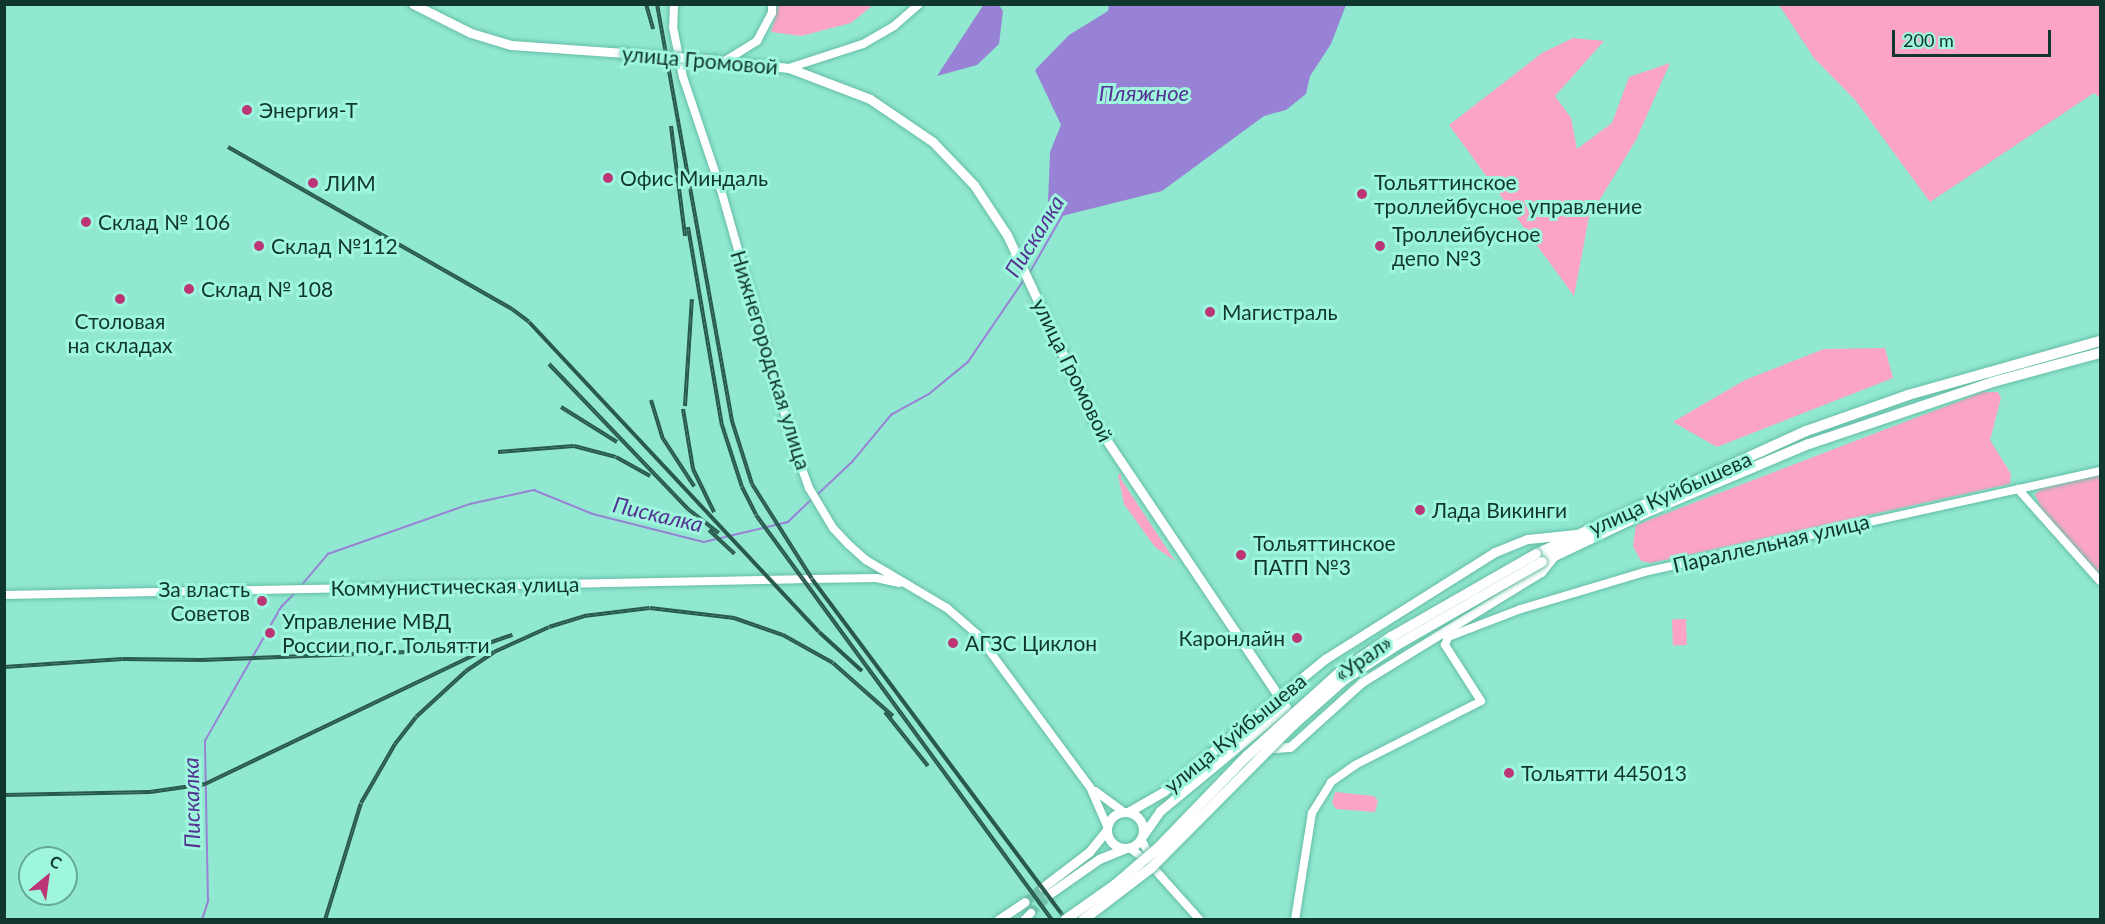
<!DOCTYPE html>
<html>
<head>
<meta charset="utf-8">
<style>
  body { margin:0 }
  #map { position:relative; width:2105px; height:924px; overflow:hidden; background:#91e8d0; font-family:Lato,sans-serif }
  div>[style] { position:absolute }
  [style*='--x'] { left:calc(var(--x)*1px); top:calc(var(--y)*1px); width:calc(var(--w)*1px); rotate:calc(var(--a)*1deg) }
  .green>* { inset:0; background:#fba4c6; transform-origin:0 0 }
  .water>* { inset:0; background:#9882d5 }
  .stream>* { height:1.5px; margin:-0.75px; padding:0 0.75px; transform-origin:0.75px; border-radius:0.75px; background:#9882d5 }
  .secondary-tunnel>* { height:8px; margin-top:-4px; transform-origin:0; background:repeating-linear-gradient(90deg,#77c4af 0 8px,transparent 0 12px) }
  .primary-tunnel>* { height:9px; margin-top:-4.5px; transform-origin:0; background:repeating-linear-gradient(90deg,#77c4af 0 9px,transparent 0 13.5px) }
  .roads { filter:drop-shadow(0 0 2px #65bda6) drop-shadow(0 0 2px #65bda6) }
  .tertiary>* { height:8px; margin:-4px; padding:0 4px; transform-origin:4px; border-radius:4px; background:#fff }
  .secondary>* { height:8px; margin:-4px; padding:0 4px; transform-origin:4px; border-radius:4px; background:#fff }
  .primary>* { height:9px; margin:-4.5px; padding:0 4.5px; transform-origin:4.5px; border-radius:4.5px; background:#fff }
  .primary>.ring { margin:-4.5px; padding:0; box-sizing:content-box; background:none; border:9px solid #fff; border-radius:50% }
  .trunk>* { height:10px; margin:-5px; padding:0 5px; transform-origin:5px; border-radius:5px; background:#fff }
  .rail>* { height:4px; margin-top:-2px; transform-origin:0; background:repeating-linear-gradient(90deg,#9ef6dd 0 4.5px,#29584c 0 9px); box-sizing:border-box; border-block:2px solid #29584c }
  .bridges { filter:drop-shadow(0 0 2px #65bda6) drop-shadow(0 0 2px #65bda6) }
  .primary-bridge>* { height:9px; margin:-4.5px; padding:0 4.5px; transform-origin:4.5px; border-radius:4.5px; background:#fff }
  .trunk-bridge>* { height:10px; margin:-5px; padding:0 5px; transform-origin:5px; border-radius:5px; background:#fff }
  .dots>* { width:16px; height:16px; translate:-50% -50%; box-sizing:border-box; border:3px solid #9ef6dd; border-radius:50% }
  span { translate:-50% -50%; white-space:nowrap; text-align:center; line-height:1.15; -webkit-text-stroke:6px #9ef6dd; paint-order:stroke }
  .street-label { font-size:21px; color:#10362d }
  .poi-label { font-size:21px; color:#10362d }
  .left { translate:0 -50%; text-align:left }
  .right { translate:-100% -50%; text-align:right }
  .water-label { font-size:22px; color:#543395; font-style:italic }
  .frame { position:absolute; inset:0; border:6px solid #10362d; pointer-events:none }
  .north { position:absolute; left:18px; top:846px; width:60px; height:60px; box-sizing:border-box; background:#9ef6dd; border:2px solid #65a997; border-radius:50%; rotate:29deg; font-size:16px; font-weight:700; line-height:24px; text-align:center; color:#10362d }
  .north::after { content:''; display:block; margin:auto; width:21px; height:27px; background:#bb3577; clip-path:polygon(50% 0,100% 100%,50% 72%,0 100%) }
  .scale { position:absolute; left:1892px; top:30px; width:159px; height:27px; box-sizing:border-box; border:3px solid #10362d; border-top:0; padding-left:8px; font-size:18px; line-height:21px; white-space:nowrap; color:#10362d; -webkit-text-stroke:4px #9ef6dd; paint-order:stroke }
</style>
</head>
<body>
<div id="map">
  <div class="green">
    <i style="clip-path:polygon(778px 5px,778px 4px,873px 5px,851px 23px,801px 36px,771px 32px)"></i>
    <i style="clip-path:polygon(1779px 5px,2100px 5px,2100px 98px,2094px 93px,1930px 202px,1856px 101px,1814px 58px)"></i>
    <i style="clip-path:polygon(1573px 38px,1604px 41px,1555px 96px,1571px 118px,1577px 149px,1612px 123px,1629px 77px,1670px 63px,1636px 140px,1589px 217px,1574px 296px,1449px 125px,1542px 53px)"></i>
    <i style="clip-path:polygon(1885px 348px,1893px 378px,1717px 447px,1673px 422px,1745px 380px,1824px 349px)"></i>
    <i style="clip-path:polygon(1983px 392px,1998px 392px,2001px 398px,1990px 440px,2011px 474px,2010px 484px,1651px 563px,1641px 561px,1633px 546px,1636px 525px)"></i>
    <i style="clip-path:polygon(1121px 473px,1121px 479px,1175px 561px,1155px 547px,1124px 504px,1118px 475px)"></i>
    <i style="clip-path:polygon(2100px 475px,2100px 576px,2041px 509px,2035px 494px,2043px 488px)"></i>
    <i style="left:1686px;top:619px;width:26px;height:14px;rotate:88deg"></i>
    <i style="clip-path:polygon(1335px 792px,1374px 796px,1378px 801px,1375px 812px,1336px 809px,1332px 803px)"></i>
  </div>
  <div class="water">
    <i style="clip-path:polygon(984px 4px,999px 5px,1003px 11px,999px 44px,977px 65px,937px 76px)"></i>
    <i style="clip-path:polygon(1109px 5px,1109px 4px,1346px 5px,1331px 44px,1310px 76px,1306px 94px,1286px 110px,1264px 116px,1162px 191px,1062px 216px,1048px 203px,1050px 152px,1061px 125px,1035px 70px,1069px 35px,1108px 11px)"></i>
  </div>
  <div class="stream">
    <i style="--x:1029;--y:274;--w:67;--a:-60.4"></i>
    <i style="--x:818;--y:494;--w:48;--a:-43.3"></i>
    <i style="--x:853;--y:461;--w:60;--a:-50.4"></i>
    <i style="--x:891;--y:415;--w:43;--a:-28.9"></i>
    <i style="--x:929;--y:394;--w:50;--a:-39.4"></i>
    <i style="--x:968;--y:362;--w:99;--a:-55.7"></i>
    <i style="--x:301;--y:586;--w:42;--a:-49.8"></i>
    <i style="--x:328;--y:554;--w:151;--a:-19.4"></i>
    <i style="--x:470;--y:504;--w:66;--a:-12.3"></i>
    <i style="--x:534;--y:490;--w:64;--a:22.1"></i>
    <i style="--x:593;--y:514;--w:114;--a:14.2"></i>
    <i style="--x:704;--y:542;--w:86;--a:-13.4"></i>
    <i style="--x:788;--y:522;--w:33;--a:-44"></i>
    <i style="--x:202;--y:920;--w:20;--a:-72"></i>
    <i style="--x:208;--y:901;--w:160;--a:-91.1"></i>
    <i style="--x:205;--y:741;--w:154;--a:-60.4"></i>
    <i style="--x:281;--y:607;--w:21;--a:-45"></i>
  </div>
  <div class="secondary-tunnel">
    <i style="--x:1031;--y:913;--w:24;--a:-42"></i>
  </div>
  <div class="primary-tunnel">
    <i style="--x:1025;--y:902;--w:23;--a:-40"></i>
    <i style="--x:1025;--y:909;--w:28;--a:-32"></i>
  </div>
  <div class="roads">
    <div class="tertiary">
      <i style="--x:2018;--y:489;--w:123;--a:48.3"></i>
      <i style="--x:1141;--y:839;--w:21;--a:62"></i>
      <i style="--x:1130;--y:848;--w:23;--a:38"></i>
      <i style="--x:1148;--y:862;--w:78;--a:48.1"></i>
      <i style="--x:1295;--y:920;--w:108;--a:-81"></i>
      <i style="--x:1312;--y:813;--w:36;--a:-58"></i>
      <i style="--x:1331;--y:782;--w:29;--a:-35"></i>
      <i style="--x:1355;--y:765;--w:141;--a:-26.9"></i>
      <i style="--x:1481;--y:701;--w:67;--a:-122.7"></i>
      <i style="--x:1445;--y:645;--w:9;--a:-69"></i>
      <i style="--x:1448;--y:637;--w:78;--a:-21"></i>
      <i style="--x:1521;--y:609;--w:128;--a:-16.7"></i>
      <i style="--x:1644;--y:572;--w:467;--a:-12.5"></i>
    </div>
    <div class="secondary">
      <i style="--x:674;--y:4;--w:23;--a:92"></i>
      <i style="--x:673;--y:27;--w:51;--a:78.7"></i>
      <i style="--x:683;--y:77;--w:119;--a:71.4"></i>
      <i style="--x:721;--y:190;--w:267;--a:74.1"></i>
      <i style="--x:794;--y:447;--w:44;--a:69.9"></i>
      <i style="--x:809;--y:488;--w:47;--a:59"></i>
      <i style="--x:833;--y:528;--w:22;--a:47"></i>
      <i style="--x:848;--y:544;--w:24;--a:42"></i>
      <i style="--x:866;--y:560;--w:94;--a:30.7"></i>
      <i style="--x:947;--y:608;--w:40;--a:41"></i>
      <i style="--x:977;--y:634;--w:190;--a:53.6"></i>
      <i style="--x:1090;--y:787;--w:43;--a:66.4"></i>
      <i style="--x:725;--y:61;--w:38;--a:-32"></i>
      <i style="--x:757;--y:41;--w:32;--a:-62"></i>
      <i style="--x:772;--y:13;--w:9;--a:-90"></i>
      <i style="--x:789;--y:68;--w:78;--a:-18"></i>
      <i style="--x:863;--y:44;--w:36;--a:-30"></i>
      <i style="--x:894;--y:26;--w:33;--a:-41"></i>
      <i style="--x:4;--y:595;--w:808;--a:-1.13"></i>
      <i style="--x:812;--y:579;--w:64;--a:-0.9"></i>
      <i style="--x:876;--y:578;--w:24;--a:12"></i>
      <i style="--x:1095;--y:791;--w:36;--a:36"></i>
      <i style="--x:1024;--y:920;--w:10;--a:-45"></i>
    </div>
    <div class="primary">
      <i style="--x:413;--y:4;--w:65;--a:26.6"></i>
      <i style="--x:471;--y:33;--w:42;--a:16.7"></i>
      <i style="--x:511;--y:45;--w:114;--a:4"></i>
      <i style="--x:714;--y:60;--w:75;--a:6.1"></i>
      <i style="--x:789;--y:68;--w:87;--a:20.9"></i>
      <i style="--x:870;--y:99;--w:76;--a:34.3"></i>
      <i style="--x:933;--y:142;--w:59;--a:46.4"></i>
      <i style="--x:974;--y:185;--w:60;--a:56.6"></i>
      <i style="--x:1007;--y:235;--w:208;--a:64.9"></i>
      <i style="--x:1095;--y:423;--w:342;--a:56.1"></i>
      <i style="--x:1286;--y:707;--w:163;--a:140.5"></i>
      <i style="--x:1160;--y:811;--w:29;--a:125"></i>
      <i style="--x:1265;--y:749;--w:25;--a:-5"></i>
      <i style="--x:1290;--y:747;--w:97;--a:-42.1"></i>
      <i style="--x:1362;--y:682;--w:210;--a:-31.6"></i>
      <i style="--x:1541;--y:572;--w:22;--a:-51"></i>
      <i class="ring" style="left:1107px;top:812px;width:27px;height:27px"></i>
      <i style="--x:1128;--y:812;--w:40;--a:-29.7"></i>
      <i style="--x:1163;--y:792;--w:210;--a:-39.4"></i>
      <i style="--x:1325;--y:659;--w:201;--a:-32.2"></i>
      <i style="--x:1495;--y:552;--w:35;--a:-22"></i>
      <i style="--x:1528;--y:539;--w:48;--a:-5.9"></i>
      <i style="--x:1043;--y:887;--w:58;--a:-37.3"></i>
      <i style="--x:1089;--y:852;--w:28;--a:-51"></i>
      <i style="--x:1049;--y:894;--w:61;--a:-35"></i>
      <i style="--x:1099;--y:859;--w:27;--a:-22"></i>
      <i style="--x:998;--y:920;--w:32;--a:-34"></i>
    </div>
    <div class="trunk">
      <i style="--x:1536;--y:554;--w:297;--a:-24.5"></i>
      <i style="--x:1806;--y:431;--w:108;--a:-19.4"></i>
      <i style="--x:1908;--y:395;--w:199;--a:-15.7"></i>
      <i style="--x:1542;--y:562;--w:112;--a:-25.4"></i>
      <i style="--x:1643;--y:514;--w:180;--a:-22.9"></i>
      <i style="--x:1809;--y:444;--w:194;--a:-18.6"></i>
      <i style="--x:1993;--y:382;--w:111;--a:-15.2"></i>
    </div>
  </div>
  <div class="rail">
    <i style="--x:646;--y:4;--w:26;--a:74"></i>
    <i style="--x:657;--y:4;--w:424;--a:79.8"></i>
    <i style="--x:732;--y:421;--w:66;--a:72.4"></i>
    <i style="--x:752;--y:484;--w:112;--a:57.7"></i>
    <i style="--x:812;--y:579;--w:425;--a:53.3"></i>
    <i style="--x:671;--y:126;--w:111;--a:82.7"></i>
    <i style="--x:228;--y:147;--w:327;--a:29.7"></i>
    <i style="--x:512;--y:309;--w:21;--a:37"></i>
    <i style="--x:529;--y:322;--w:424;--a:46.9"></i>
    <i style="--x:819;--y:632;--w:58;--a:42.2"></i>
    <i style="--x:688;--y:227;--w:201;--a:80.3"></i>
    <i style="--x:722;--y:425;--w:65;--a:72.1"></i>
    <i style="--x:742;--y:487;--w:31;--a:63"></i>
    <i style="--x:756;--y:515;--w:502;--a:53.84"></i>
    <i style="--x:549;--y:364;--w:201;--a:46.2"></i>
    <i style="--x:688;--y:509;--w:39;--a:38"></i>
    <i style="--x:651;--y:400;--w:39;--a:73"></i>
    <i style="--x:662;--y:437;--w:59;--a:56.9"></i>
    <i style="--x:685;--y:406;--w:107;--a:-86.3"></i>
    <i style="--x:561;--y:407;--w:66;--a:32"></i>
    <i style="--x:683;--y:409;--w:61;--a:80.5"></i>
    <i style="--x:693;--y:469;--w:48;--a:64"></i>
    <i style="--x:498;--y:452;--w:76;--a:-4.5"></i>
    <i style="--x:574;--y:446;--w:43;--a:14.7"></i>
    <i style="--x:616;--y:457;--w:39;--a:29"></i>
    <i style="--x:709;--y:530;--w:35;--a:43"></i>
    <i style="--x:4;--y:667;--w:119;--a:-3.8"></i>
    <i style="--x:123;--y:659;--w:78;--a:0.7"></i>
    <i style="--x:201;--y:660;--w:233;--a:-2.2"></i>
    <i style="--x:434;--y:651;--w:52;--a:-7.7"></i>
    <i style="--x:486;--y:644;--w:28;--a:-19"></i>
    <i style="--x:885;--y:712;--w:69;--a:51.5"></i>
    <i style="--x:4;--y:795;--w:146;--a:-1.2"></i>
    <i style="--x:150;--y:792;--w:56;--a:-8.3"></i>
    <i style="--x:205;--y:784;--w:313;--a:-25.6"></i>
    <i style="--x:325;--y:920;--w:122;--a:-72.9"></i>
    <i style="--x:361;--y:803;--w:68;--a:-60"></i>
    <i style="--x:395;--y:744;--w:34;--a:-52"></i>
    <i style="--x:416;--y:717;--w:68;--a:-42.6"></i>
    <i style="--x:466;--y:671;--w:34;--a:-34"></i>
    <i style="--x:494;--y:652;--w:60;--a:-24.4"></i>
    <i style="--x:549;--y:627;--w:37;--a:-17"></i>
    <i style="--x:584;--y:616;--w:66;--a:-6.9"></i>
    <i style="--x:650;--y:608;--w:85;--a:6.8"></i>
    <i style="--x:734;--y:618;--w:52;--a:19.1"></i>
    <i style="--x:783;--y:635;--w:57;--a:29.2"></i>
    <i style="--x:833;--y:663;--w:80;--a:41.5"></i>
  </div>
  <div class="bridges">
    <div class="primary-bridge">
      <i style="--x:625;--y:53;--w:89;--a:4.5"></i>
    </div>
    <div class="trunk-bridge">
      <i style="--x:1065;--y:920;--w:62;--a:-35.2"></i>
      <i style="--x:1116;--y:884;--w:57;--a:-40.7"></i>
      <i style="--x:1159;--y:847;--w:127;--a:-46"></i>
      <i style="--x:1247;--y:756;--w:125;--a:-42.1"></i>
      <i style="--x:1340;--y:672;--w:62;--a:-34.5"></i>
      <i style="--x:1391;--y:637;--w:167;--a:-29.8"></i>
      <i style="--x:1083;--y:920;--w:86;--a:-37.4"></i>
      <i style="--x:1151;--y:868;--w:202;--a:-45.2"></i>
      <i style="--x:1293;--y:725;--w:69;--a:-41.5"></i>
      <i style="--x:1345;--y:679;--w:62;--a:-33.2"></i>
      <i style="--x:1397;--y:645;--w:167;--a:-29.8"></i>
    </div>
  </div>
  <div class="dots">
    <i style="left:247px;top:110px;background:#bb3577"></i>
    <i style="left:608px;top:178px;background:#bb3577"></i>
    <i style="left:313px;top:183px;background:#bb3577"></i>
    <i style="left:1362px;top:194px;background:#bb3577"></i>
    <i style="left:86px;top:222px;background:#bb3577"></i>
    <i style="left:259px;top:246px;background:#bb3577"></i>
    <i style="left:1380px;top:246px;background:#bb3577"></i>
    <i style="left:189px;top:289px;background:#bb3577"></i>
    <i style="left:120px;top:299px;background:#bb3577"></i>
    <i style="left:1210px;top:312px;background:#bb3577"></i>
    <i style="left:1420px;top:510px;background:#bb3577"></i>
    <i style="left:1241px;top:555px;background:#bb3577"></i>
    <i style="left:262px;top:601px;background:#bb3577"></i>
    <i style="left:270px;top:633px;background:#bb3577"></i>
    <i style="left:1297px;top:638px;background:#bb3577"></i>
    <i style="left:953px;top:643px;background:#bb3577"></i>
    <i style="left:1509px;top:773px;background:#bb3577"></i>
  </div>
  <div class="street-label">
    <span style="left:700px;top:60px;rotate:5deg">улица Громовой</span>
    <span style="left:771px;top:360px;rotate:73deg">Нижнегородская улица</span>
    <span style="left:1073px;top:370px;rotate:64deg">улица Громовой</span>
    <span style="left:1670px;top:493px;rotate:-24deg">улица Куйбышева</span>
    <span style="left:1771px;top:543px;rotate:-13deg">Параллельная улица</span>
    <span style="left:455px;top:586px;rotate:-1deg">Коммунистическая улица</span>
    <span style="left:1363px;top:658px;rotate:-35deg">«Урал»</span>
    <span style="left:1235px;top:733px;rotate:-39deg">улица Куйбышева</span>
  </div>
  <div class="poi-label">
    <span class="left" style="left:259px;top:110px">Энергия-Т</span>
    <span class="left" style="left:620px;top:178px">Офис Миндаль</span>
    <span class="left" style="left:1374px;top:194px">Тольяттинское<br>троллейбусное управление</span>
    <span class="left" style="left:325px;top:183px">ЛИМ</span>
    <span class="left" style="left:98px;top:222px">Склад № 106</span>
    <span class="left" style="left:1392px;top:246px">Троллейбусное<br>депо №3</span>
    <span class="left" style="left:271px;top:246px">Склад №112</span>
    <span class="left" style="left:201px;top:289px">Склад № 108</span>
    <span class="left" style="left:1222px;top:312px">Магистраль</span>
    <span style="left:120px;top:333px">Столовая<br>на складах</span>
    <span class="left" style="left:1432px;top:510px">Лада Викинги</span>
    <span class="left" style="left:1253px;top:555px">Тольяттинское<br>ПАТП №3</span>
    <span class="right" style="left:250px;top:601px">За власть<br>Советов</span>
    <span class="left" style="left:282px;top:633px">Управление МВД<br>России по г. Тольятти</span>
    <span class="right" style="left:1285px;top:638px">Каронлайн</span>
    <span class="left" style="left:965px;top:643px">АГЗС Циклон</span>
    <span class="left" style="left:1521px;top:773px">Тольятти 445013</span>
  </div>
  <div class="water-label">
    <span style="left:1144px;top:93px">Пляжное</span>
    <span style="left:1034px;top:236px;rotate:-58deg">Пискалка</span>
    <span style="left:658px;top:514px;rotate:13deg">Пискалка</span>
    <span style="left:191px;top:803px;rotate:-91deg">Пискалка</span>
  </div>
  <div class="frame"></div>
  <div class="north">С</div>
  <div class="scale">200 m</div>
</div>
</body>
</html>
